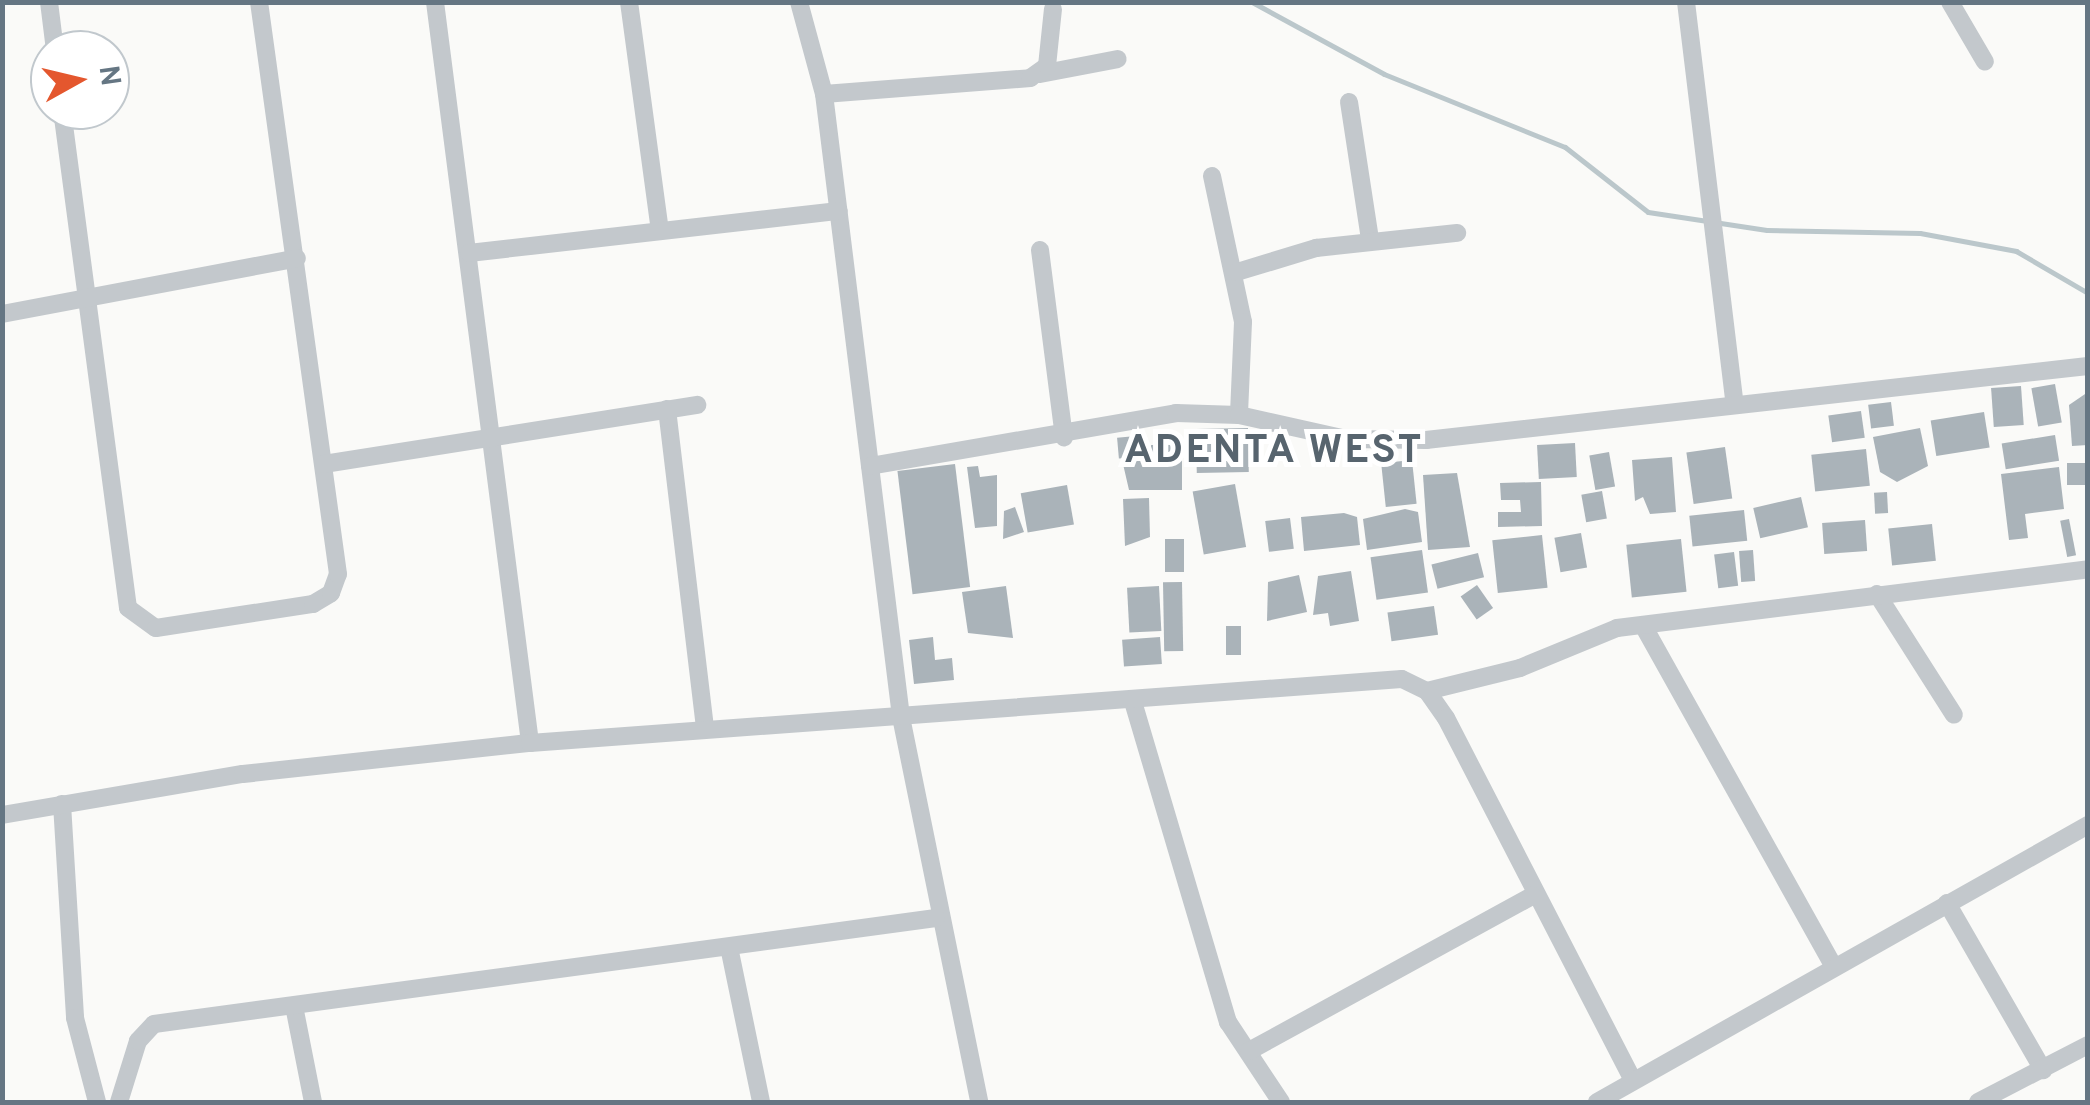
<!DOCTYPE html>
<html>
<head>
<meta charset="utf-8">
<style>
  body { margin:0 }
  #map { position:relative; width:2090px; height:1105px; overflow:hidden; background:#fafaf8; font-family:Overpass,sans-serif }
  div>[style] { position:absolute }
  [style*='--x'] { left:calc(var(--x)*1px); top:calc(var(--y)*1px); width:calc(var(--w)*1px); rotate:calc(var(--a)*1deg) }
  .stream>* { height:5px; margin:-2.5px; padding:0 2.5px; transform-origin:2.5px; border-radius:2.5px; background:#bbc7cb }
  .building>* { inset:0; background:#aab3b9; transform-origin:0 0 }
  .minor>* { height:18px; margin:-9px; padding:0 9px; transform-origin:9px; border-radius:9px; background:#c3c8cc }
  span { translate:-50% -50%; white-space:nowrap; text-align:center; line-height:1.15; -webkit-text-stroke:10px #fff; paint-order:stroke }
  .district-label { font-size:40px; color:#57646e; font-weight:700; letter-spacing:2.5px }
  .frame { position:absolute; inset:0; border:5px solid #657683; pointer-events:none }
  .north { position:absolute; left:30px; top:30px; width:100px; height:100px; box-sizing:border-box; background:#fff; border:2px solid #c1c8cd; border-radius:50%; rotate:82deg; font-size:28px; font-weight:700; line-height:40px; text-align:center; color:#657683 }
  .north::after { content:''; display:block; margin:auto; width:35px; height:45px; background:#e4572e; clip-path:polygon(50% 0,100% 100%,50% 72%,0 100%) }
</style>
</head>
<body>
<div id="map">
  <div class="stream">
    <i style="--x:1252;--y:2;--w:150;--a:28.6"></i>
    <i style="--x:1384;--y:74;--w:195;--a:22"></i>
    <i style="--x:1565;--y:147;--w:105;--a:38.1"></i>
    <i style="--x:1648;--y:212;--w:120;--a:8.6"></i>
    <i style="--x:1767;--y:230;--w:153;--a:1.1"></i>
    <i style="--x:1920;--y:233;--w:98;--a:10.6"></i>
    <i style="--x:2016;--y:251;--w:83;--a:30.3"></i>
  </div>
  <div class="building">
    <i style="left:2055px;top:384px;width:39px;height:24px;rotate:80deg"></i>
    <i style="left:2021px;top:386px;width:39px;height:30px;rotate:86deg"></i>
    <i style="clip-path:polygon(2088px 392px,2088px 445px,2072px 446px,2069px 405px)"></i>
    <i style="left:1891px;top:402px;width:24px;height:23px;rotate:83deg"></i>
    <i style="left:1861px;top:411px;width:27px;height:33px;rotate:82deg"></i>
    <i style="left:1984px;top:412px;width:36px;height:54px;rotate:81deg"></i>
    <i style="left:1248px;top:428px;width:44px;height:52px;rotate:89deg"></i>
    <i style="clip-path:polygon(1920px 428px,1928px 466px,1897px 482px,1880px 472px,1873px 437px)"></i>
    <i style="left:2055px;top:435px;width:26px;height:54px;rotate:81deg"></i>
    <i style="left:1136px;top:436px;width:21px;height:19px;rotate:85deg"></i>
    <i style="left:1575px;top:443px;width:34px;height:38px;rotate:87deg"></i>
    <i style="clip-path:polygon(1151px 445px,1182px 445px,1182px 490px,1129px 490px,1123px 464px,1151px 458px)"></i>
    <i style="left:1725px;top:447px;width:52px;height:39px;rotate:82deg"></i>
    <i style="left:1866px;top:449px;width:37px;height:55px;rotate:84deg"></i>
    <i style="left:1609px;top:452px;width:35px;height:20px;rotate:80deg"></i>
    <i style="clip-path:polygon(1672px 457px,1676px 512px,1650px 514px,1643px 497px,1635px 501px,1632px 460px)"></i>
    <i style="left:1412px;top:460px;width:44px;height:31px;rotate:84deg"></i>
    <i style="left:2088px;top:463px;width:22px;height:21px;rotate:90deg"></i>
    <i style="left:955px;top:464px;width:124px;height:58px;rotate:83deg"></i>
    <i style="clip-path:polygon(978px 466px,980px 477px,997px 475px,997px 526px,975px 528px,967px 467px)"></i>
    <i style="clip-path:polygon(2059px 467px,2064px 509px,2025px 514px,2028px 538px,2009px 540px,2001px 474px)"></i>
    <i style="clip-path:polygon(1457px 473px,1470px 547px,1428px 550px,1423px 475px)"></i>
    <i style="clip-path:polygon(1541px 482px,1542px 526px,1498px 527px,1498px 512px,1521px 512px,1520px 500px,1501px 500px,1500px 483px)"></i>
    <i style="left:1235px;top:484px;width:64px;height:43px;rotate:80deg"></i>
    <i style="left:1067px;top:485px;width:40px;height:47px;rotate:80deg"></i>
    <i style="left:1602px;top:491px;width:28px;height:21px;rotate:80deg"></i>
    <i style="left:1887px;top:492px;width:21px;height:13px;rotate:87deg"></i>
    <i style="left:1801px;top:497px;width:31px;height:49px;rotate:77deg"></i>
    <i style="clip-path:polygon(1149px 498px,1150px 537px,1125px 546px,1123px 499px)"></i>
    <i style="clip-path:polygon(1015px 507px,1024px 532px,1003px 539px,1004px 511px)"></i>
    <i style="clip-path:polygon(1405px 509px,1418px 512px,1422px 542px,1367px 550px,1363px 519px)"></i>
    <i style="left:1744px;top:510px;width:31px;height:55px;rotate:84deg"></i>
    <i style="clip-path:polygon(1344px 513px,1357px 517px,1360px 545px,1304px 551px,1301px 517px)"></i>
    <i style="left:1290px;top:518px;width:31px;height:25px;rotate:83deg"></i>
    <i style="left:2069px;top:519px;width:37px;height:9px;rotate:79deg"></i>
    <i style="left:1865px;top:520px;width:31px;height:43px;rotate:86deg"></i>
    <i style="left:1932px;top:524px;width:37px;height:44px;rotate:84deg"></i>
    <i style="left:1581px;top:533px;width:35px;height:27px;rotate:80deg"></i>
    <i style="left:1542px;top:535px;width:53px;height:50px;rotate:84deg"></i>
    <i style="left:1165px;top:539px;width:19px;height:33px"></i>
    <i style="left:1681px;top:539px;width:53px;height:55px;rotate:84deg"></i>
    <i style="left:1422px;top:550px;width:43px;height:52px;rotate:82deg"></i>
    <i style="left:1753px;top:550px;width:31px;height:14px;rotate:86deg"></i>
    <i style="left:1734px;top:552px;width:34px;height:20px;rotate:83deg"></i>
    <i style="left:1478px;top:553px;width:25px;height:48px;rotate:76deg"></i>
    <i style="clip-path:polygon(1351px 571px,1359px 621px,1330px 626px,1328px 613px,1313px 615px,1318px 576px)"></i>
    <i style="clip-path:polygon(1299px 575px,1307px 612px,1267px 621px,1268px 582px)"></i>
    <i style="left:1182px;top:582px;width:69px;height:19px;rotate:89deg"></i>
    <i style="left:1477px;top:585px;width:28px;height:20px;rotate:55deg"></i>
    <i style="clip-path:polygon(1006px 586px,1013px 638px,968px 633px,962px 592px)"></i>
    <i style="left:1159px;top:586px;width:45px;height:32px;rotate:87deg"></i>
    <i style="left:1434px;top:606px;width:29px;height:47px;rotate:82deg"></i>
    <i style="left:1226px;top:626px;width:15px;height:29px"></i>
    <i style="clip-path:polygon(933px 637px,935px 660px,952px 658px,954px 680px,914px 684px,909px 640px)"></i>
    <i style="left:1160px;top:637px;width:27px;height:38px;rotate:86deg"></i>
  </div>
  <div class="minor">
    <i style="--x:49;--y:2;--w:48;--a:82.9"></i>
    <i style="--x:435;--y:2;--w:747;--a:82.69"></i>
    <i style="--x:629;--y:2;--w:231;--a:82.3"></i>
    <i style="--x:799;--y:2;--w:95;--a:74.8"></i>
    <i style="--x:824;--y:94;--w:628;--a:82.95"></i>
    <i style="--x:901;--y:717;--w:393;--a:78.5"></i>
    <i style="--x:1686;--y:2;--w:401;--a:83.1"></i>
    <i style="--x:1950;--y:2;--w:69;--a:59.7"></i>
    <i style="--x:1040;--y:74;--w:79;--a:-10.9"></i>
    <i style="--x:824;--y:94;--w:207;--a:-4.4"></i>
    <i style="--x:1030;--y:78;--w:21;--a:-35"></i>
    <i style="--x:1047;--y:66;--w:57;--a:-84"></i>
    <i style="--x:1349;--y:102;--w:140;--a:81.3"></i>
    <i style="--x:62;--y:110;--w:502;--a:82.45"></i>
    <i style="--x:128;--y:608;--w:34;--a:36"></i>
    <i style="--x:156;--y:628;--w:159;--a:-8.7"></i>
    <i style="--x:313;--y:604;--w:21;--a:-31"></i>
    <i style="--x:331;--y:593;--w:20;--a:-70"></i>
    <i style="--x:338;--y:574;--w:577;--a:-97.86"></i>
    <i style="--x:1212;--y:176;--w:149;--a:78"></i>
    <i style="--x:1243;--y:322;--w:93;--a:92.5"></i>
    <i style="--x:1040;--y:250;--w:189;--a:82.7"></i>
    <i style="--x:469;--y:253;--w:372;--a:-6.5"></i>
    <i style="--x:1237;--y:272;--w:83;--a:-16.9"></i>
    <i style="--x:1316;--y:248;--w:142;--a:-6.1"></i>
    <i style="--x:2;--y:314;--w:300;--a:-10.7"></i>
    <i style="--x:667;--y:409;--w:322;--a:83.2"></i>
    <i style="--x:324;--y:464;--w:378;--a:-9"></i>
    <i style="--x:870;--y:466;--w:311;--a:-9.8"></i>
    <i style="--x:1176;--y:413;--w:63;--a:1.8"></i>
    <i style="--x:1239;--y:415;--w:110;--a:12.6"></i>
    <i style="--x:1346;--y:439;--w:80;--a:0.7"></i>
    <i style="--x:1426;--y:440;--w:666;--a:-6.38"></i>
    <i style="--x:1877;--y:594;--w:143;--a:57.5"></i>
    <i style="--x:1644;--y:627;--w:389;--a:60.8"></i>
    <i style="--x:1427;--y:691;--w:96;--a:-13.9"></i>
    <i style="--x:1520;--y:668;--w:105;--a:-22.4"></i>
    <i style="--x:1617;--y:628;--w:475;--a:-7.1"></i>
    <i style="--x:1134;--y:705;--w:331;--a:73.5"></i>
    <i style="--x:1228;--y:1022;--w:96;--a:56.5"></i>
    <i style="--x:62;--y:804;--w:214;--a:86.5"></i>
    <i style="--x:75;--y:1018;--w:87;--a:75.3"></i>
    <i style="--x:2;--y:815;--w:244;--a:-9.7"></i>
    <i style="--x:243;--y:774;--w:289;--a:-6.2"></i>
    <i style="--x:530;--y:743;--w:874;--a:-4.2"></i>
    <i style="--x:1402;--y:679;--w:28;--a:26"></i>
    <i style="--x:1427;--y:691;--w:33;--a:55"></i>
    <i style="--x:1446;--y:718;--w:406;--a:62.7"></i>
    <i style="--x:1947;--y:903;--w:193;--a:60.1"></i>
    <i style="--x:729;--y:947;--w:158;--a:78.3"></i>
    <i style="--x:294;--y:1006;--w:98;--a:78.8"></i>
    <i style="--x:1249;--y:1051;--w:323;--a:-28.7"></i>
    <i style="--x:119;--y:1102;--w:64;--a:-72.7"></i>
    <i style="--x:138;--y:1041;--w:23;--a:-47"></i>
    <i style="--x:154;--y:1024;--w:789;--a:-7.72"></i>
    <i style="--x:1597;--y:1102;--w:564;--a:-29.43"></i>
    <i style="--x:1978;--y:1102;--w:124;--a:-27.4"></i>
  </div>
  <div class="district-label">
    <span style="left:1274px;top:452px">ADENTA WEST</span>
  </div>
  <div class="frame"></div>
  <div class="north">N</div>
</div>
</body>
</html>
